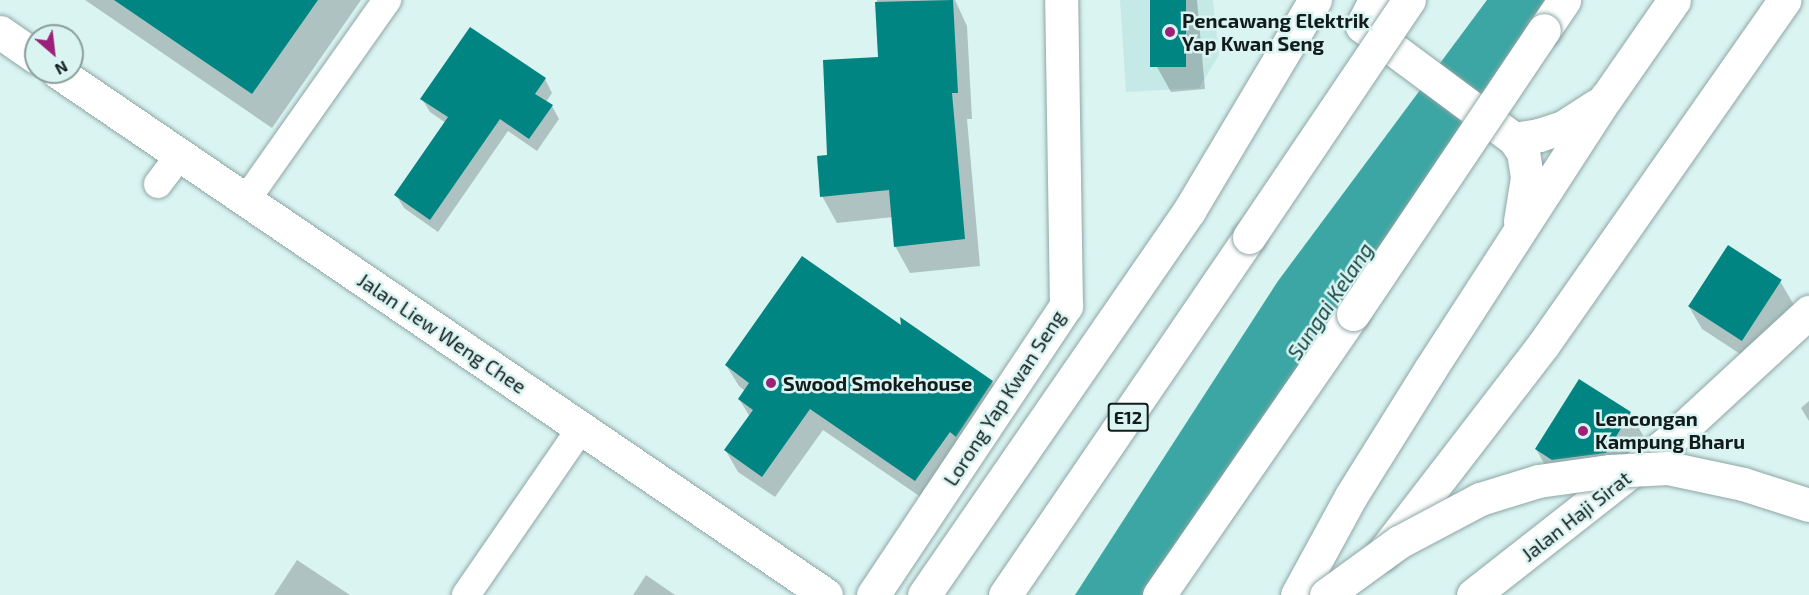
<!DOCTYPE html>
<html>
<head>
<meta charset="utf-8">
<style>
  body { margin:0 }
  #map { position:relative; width:1809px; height:595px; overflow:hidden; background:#daf4f2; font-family:"Exo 2",sans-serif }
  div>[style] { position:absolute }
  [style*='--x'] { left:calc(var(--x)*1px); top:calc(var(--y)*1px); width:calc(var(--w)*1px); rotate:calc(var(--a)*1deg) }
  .built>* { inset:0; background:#c5e9e7 }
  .water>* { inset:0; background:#3ba6a3 }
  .shadow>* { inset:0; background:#0003 }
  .building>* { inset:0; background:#008582; transform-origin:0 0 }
  .roads { filter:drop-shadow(0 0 2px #8ea6a5) drop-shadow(0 0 2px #8ea6a5) }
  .lane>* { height:28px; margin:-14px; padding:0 14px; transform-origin:14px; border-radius:14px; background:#fff }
  .street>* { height:33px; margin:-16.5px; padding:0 16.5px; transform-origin:16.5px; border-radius:16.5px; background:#fff }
  .highway>* { height:33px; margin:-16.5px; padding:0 16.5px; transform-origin:16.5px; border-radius:16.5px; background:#fff }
  .bridges { filter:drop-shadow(0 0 2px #8ea6a5) drop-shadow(0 0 2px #8ea6a5) }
  .highway-bridge>* { height:33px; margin:-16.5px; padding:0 16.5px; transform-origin:16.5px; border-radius:16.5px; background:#fff }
  .dots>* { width:16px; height:16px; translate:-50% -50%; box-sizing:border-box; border:3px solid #daf4f2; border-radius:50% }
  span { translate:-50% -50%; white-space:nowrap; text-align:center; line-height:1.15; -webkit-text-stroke:5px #daf4f2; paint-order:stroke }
  .shield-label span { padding:2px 4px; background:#daf4f2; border:2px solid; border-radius:4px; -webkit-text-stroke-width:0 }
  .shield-label { font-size:18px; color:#131c1c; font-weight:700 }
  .poi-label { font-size:20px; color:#131c1c; font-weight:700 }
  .left { translate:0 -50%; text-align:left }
  .street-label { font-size:20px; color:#131c1c }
  .water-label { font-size:21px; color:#164644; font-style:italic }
  .north { position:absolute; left:24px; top:24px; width:60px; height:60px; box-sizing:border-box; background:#daf4f2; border:2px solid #8a9e9c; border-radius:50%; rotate:152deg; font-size:16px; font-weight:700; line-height:24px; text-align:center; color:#131c1c }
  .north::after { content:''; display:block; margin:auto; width:21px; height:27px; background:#9c2179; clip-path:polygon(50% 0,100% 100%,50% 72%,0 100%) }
</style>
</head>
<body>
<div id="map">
  <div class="built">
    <i style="clip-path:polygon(1120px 0,1213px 0,1219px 55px,1199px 88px,1126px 92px)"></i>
  </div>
  <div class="water">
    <i style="clip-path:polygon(1487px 0,1546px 0,1144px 595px,1075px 595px,1278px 281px)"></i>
  </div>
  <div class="shadow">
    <i style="clip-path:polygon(85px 0,361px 0,272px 128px)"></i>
    <i style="clip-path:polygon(877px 0,955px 0,967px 26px,972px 119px,967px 119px,980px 266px,910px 273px,895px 246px,893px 217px,837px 223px,822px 196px,828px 157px,879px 58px)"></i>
    <i style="clip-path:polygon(1151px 0,1197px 0,1205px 89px,1171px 92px,1157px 67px)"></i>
    <i style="clip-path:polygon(545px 79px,552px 93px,546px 102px,552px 106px,559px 119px,537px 151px,508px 131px,438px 232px,404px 208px,396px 195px,446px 123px,430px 112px,422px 99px)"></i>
    <i style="clip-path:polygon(1780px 281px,1794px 305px,1754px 363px,1702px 329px,1688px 305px)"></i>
    <i style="clip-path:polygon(903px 328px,992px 382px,1004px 404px,928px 502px,823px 430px,775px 497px,738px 472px,726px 451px,750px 417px,739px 399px,745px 391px,739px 386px,726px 365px)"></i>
    <i style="clip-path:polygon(1809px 401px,1809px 421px,1801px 408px)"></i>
    <i style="clip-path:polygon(1630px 413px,1644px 437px,1620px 476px,1550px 474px,1536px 449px)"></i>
    <i style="clip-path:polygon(297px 560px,350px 595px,274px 595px)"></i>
    <i style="clip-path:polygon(646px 575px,675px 595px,633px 595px)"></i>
  </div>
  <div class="building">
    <i style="clip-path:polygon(114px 0,318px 0,252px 94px)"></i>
    <i style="clip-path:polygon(953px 0,958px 93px,952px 93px,965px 239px,894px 247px,889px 190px,820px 197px,817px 156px,827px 155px,823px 60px,878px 57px,875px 2px)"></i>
    <i style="left:1150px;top:0;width:36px;height:67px"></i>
    <i style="clip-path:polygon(470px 27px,546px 78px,535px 94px,553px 105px,529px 139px,500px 119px,430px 220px,394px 195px,448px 117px,420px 99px)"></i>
    <i style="left:1728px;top:245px;width:64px;height:73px;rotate:33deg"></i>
    <i style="clip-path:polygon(802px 256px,901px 325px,900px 317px,993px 381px,956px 437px,950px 432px,915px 481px,810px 409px,762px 477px,724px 450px,753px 410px,738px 399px,749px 383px,725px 365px)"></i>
    <i style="clip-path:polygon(1579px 379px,1631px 412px,1606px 453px,1552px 460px,1535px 449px)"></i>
  </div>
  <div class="roads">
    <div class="lane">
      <i style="--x:158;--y:184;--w:36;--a:-53"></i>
      <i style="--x:246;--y:200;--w:245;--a:-54.8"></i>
      <i style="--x:466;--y:595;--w:203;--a:-55.4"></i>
    </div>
    <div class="street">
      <i style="--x:0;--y:32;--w:44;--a:34.8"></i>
      <i style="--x:58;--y:72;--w:929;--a:34.25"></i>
      <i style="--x:873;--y:595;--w:348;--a:-56.3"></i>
      <i style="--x:1066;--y:306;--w:306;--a:-90.9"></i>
      <i style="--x:1473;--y:595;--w:248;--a:-38.1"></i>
      <i style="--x:1668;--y:442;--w:192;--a:-42.7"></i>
    </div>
    <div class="highway">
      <i style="--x:1375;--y:0;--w:29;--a:117"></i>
      <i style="--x:1362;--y:26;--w:189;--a:36.6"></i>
      <i style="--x:1514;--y:139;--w:16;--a:55"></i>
      <i style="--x:1523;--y:152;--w:25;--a:81"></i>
      <i style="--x:1527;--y:177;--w:45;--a:99"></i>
      <i style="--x:1544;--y:30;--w:36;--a:-56"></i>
      <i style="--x:1514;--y:139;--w:25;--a:-9"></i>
      <i style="--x:1539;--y:135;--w:25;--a:-18"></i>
      <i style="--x:1563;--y:127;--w:40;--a:-32.9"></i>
      <i style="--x:1382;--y:554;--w:264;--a:-52.4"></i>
      <i style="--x:1543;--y:345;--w:421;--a:-55"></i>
      <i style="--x:924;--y:595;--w:467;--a:-55.4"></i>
      <i style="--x:1189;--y:211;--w:246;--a:-59.2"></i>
      <i style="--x:1005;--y:595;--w:433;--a:-55.7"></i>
      <i style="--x:1159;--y:595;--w:341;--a:-55.4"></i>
      <i style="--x:1297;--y:595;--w:113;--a:-61.4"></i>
      <i style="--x:1351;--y:496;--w:151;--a:-58"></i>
      <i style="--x:1431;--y:368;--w:322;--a:-57.1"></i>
      <i style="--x:1606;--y:98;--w:119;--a:-55.2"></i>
    </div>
  </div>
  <div class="bridges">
    <div class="highway-bridge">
      <i style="--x:1249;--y:237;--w:286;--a:-56"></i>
      <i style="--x:1353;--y:314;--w:342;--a:-56.1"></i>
      <i style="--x:1326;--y:595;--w:90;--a:-36"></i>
      <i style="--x:1399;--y:542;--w:92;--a:-28"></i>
      <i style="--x:1480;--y:499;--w:61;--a:-17.2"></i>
      <i style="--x:1538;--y:481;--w:73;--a:-7.9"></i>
      <i style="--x:1610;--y:471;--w:58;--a:-3"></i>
      <i style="--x:1668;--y:468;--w:77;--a:12"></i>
      <i style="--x:1743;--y:484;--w:69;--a:17.7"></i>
    </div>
  </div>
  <div class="dots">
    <i style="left:1170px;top:32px;background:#9c2179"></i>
    <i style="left:771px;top:383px;background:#9c2179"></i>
    <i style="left:1583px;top:431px;background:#9c2179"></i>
  </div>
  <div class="shield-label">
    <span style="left:1128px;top:417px">E12</span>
  </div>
  <div class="poi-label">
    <span class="left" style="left:1182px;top:32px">Pencawang Elektrik<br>Yap Kwan Seng</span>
    <span class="left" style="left:783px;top:383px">Swood Smokehouse</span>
    <span class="left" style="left:1595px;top:430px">Lencongan<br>Kampung Bharu</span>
  </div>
  <div class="street-label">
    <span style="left:442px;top:333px;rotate:34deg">Jalan Liew Weng Chee</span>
    <span style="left:1004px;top:398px;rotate:-57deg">Lorong Yap Kwan Seng</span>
    <span style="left:1576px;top:516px;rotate:-38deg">Jalan Haji Sirat</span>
  </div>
  <div class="water-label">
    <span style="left:1330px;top:301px;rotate:-56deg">Sungai Kelang</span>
  </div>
  <div class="north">N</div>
</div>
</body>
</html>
